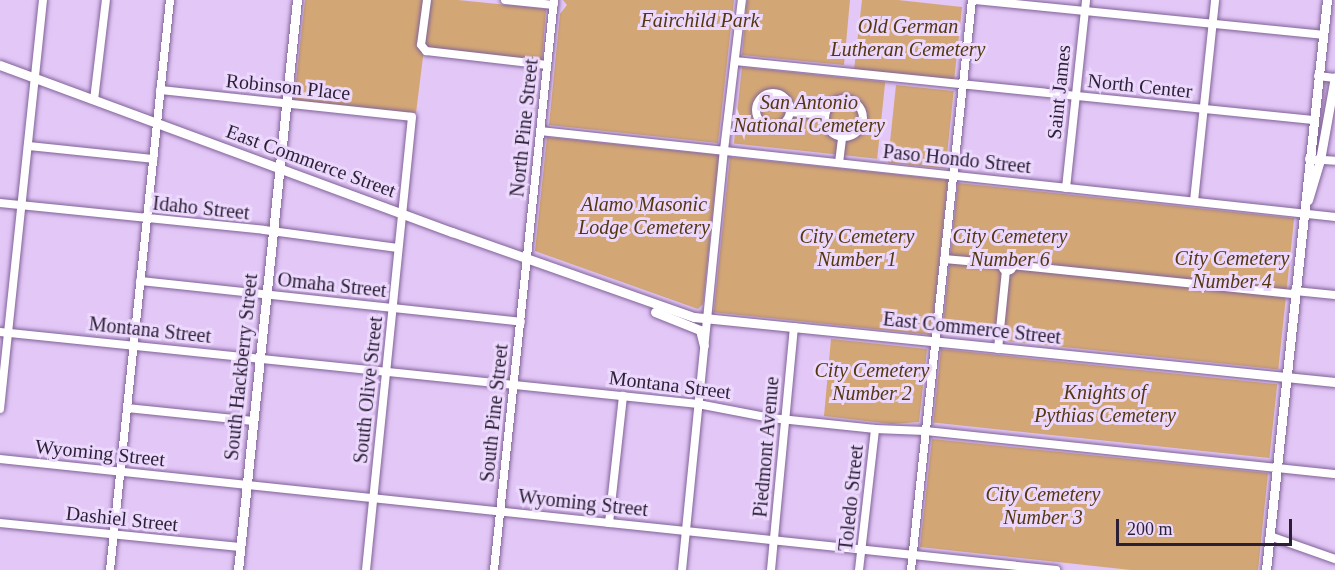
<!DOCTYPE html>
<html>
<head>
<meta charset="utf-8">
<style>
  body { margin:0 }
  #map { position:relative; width:1335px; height:570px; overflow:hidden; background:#e2c7f7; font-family:"Times New Roman",serif }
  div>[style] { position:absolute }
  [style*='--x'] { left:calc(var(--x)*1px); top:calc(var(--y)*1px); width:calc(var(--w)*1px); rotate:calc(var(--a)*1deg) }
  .green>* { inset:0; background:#d3a775; transform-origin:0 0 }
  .roads { filter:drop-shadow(0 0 2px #816298) drop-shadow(0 0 2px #816298) }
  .minor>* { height:8px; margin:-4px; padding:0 4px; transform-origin:4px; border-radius:4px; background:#fff }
  .minor>.ring { margin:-4px; padding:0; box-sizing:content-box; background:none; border:8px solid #fff; border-radius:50% }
  .major>* { height:9px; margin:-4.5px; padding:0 4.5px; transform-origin:4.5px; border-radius:4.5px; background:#fff }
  span { translate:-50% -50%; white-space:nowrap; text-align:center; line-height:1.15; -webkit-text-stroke:6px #ebd8fc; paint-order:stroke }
  .park-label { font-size:20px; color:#54360f; font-style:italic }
  .street-label { font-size:20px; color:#2b1f35 }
  .scale { position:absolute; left:1116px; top:519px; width:176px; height:27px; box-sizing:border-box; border:3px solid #2b1f35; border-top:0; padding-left:8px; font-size:18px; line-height:21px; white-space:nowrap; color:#2b1f35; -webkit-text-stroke:4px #ebd8fc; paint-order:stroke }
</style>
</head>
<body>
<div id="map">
  <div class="green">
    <i style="clip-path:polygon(305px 0,458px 0,546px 9px,542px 60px,424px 49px,416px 113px,294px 100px)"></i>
    <i style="clip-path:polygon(563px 0,734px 0,718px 143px,549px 125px,560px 14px,567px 5px)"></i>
    <i style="clip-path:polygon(747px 0,850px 0,844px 65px,742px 55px)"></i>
    <i style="clip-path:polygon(862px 0,898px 0,962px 7px,954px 81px,854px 70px)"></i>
    <i style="left:742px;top:67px;width:144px;height:77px;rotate:6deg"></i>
    <i style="left:896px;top:85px;width:58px;height:78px;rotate:6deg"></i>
    <i style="clip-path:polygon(547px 137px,719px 155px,703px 304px,698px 309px,535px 251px)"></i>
    <i style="left:730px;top:157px;width:219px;height:156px;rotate:6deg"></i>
    <i style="left:958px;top:183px;width:338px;height:152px;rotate:6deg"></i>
    <i style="clip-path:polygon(831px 339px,927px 349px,919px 422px,892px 424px,824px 416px)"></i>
    <i style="left:941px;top:349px;width:338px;height:74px;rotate:6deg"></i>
    <i style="clip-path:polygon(932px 439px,1268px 473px,1258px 570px,1131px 570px,920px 547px)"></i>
  </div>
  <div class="roads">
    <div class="minor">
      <i style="--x:427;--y:0;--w:45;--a:97.6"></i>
      <i style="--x:421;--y:45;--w:8;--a:50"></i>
      <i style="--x:426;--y:51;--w:122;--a:6.6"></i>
      <i style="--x:505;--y:0;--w:49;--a:5.8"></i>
      <i style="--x:974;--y:0;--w:351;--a:5.7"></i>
      <i style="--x:735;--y:61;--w:581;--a:5.83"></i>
      <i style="--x:1318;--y:76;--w:17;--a:7"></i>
      <i style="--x:160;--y:90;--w:253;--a:6.1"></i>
      <i style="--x:412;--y:117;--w:455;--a:95.8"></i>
      <i class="ring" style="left:756px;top:93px;width:26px;height:26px"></i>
      <i class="ring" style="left:825px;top:99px;width:30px;height:30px"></i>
      <i style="--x:94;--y:100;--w:101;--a:-83.2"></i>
      <i style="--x:790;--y:112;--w:34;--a:5"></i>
      <i style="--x:540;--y:131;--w:800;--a:6.17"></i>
      <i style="--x:28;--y:146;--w:126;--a:5.9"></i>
      <i style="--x:1309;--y:159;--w:26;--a:4"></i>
      <i style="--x:839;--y:163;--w:26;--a:-83"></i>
      <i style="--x:1066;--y:188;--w:189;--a:-83.9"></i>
      <i style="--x:1194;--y:201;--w:202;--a:-84"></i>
      <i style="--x:0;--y:203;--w:265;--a:5.8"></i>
      <i style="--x:264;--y:230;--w:135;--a:7.7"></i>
      <i style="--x:944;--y:259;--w:57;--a:5"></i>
      <i class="ring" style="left:1001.5px;top:259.5px;width:3px;height:3px"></i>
      <i style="--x:1012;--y:265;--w:284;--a:5.9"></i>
      <i style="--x:140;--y:281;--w:383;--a:6.1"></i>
      <i style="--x:1295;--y:291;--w:40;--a:5.7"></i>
      <i style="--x:0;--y:332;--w:702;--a:5.89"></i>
      <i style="--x:698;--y:404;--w:74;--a:10.9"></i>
      <i style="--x:771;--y:418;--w:105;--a:6"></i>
      <i style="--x:875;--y:429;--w:50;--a:2.3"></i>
      <i style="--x:925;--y:431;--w:412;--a:6"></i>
      <i style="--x:998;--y:349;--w:79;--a:-84.2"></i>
      <i style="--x:127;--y:408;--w:127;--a:5.9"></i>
      <i style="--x:0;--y:409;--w:411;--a:-84"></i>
      <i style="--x:0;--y:459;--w:1062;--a:6"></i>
      <i style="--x:0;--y:523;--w:241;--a:5.7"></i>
      <i style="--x:609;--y:523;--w:128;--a:-83.7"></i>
      <i style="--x:1270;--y:536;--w:69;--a:19.5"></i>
      <i style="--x:110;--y:570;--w:573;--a:-83.99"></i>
      <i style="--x:494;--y:570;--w:573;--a:-83.99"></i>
      <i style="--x:682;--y:570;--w:422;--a:-84.3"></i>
      <i style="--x:724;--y:150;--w:151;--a:-83.2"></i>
      <i style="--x:771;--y:570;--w:244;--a:-84.6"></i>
      <i style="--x:859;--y:570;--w:142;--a:-83.5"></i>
      <i style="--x:911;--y:570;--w:573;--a:-83.89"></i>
    </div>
    <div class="major">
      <i style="--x:0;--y:65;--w:482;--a:20.3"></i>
      <i style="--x:452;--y:232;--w:256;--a:19.4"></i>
      <i style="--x:694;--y:317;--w:644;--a:5.79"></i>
      <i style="--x:1308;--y:200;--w:42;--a:-73.3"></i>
      <i style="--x:1320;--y:160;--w:84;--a:-79.8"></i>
      <i style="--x:655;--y:312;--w:48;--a:21.8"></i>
      <i style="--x:700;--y:330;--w:16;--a:76"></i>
      <i style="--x:238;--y:570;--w:573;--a:-84.09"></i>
      <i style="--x:1266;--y:570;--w:573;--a:-83.89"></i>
    </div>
  </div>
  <div class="park-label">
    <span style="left:700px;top:20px">Fairchild Park</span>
    <span style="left:908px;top:38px">Old German<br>Lutheran Cemetery</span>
    <span style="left:809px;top:114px">San Antonio<br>National Cemetery</span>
    <span style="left:644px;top:216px">Alamo Masonic<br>Lodge Cemetery</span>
    <span style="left:1010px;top:248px">City Cemetery<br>Number 6</span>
    <span style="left:857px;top:248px">City Cemetery<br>Number 1</span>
    <span style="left:1232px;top:270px">City Cemetery<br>Number 4</span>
    <span style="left:872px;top:382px">City Cemetery<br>Number 2</span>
    <span style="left:1105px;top:404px">Knights of<br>Pythias Cemetery</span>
    <span style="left:1043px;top:506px">City Cemetery<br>Number 3</span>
  </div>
  <div class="street-label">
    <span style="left:1140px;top:86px;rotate:6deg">North Center</span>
    <span style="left:288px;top:87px;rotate:6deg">Robinson Place</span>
    <span style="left:1059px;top:92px;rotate:-84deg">Saint James</span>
    <span style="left:524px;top:128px;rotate:-84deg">North Pine Street</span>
    <span style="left:957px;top:159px;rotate:6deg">Paso Hondo Street</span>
    <span style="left:311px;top:161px;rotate:20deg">East Commerce Street</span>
    <span style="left:201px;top:208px;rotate:6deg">Idaho Street</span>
    <span style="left:332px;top:285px;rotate:6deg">Omaha Street</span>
    <span style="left:972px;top:328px;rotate:6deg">East Commerce Street</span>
    <span style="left:150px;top:330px;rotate:6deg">Montana Street</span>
    <span style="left:241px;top:367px;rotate:-84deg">South Hackberry Street</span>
    <span style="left:670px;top:385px;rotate:7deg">Montana Street</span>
    <span style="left:368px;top:390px;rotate:-84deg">South Olive Street</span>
    <span style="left:494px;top:413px;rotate:-84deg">South Pine Street</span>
    <span style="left:766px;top:447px;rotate:-85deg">Piedmont Avenue</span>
    <span style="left:100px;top:453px;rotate:6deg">Wyoming Street</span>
    <span style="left:851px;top:498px;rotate:-84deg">Toledo Street</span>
    <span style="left:583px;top:503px;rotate:6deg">Wyoming Street</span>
    <span style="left:122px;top:519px;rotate:6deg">Dashiel Street</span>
  </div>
  <div class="scale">200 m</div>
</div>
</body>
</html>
